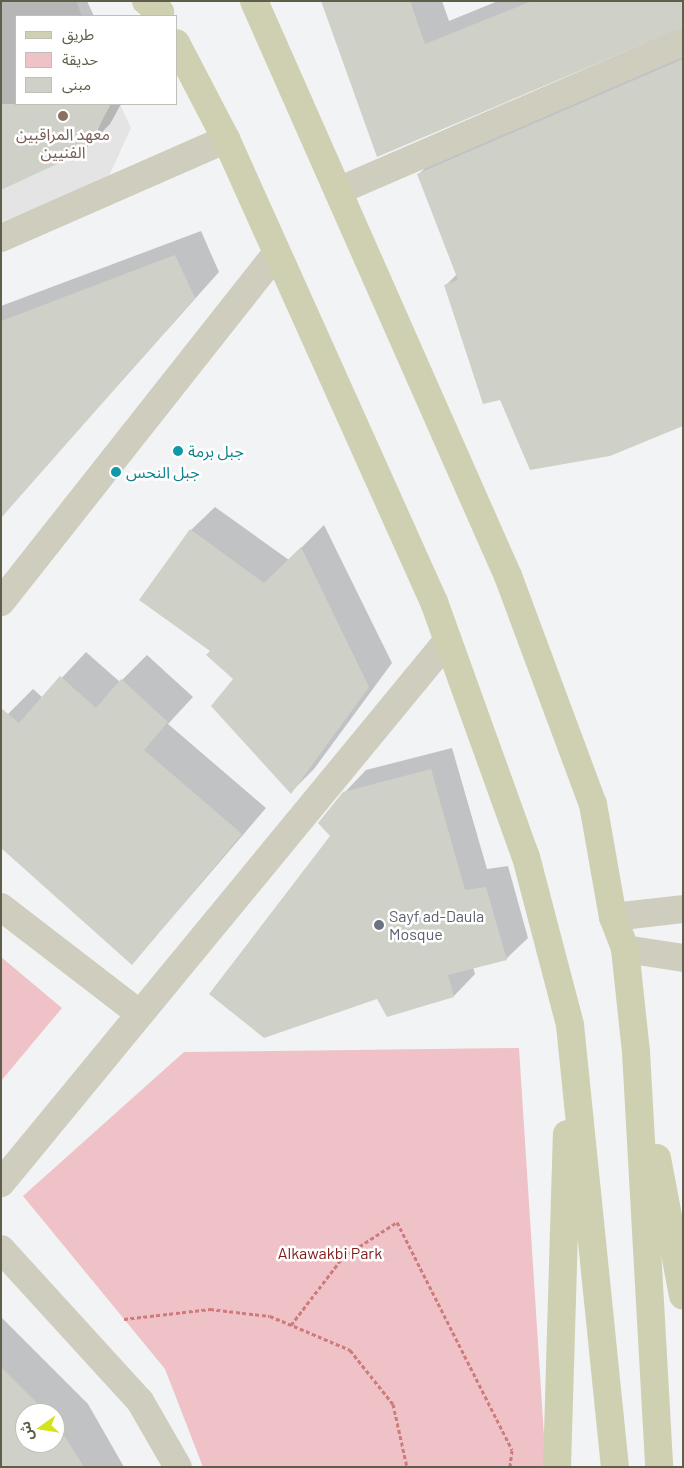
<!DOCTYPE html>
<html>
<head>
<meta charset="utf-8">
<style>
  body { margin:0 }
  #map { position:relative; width:684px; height:1468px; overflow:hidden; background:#f2f3f4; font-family:Barlow,"Noto Sans Arabic",sans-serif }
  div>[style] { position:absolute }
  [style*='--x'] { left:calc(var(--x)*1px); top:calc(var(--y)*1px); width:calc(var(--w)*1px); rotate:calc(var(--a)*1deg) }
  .education>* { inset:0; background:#e4e4e5 }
  .green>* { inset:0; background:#efc2c7 }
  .shadow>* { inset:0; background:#0003 }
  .building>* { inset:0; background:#cfd1c9 }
  .path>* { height:3px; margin-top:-1.5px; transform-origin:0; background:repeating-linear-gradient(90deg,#cd7b7b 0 4px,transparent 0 6.5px) }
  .minor>* { height:28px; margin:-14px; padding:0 14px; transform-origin:14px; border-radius:14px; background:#cecdbe }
  .major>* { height:28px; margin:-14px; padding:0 14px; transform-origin:14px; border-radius:14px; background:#cfcfb2 }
  .dots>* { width:14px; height:14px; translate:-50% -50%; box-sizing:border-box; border:2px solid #fff; border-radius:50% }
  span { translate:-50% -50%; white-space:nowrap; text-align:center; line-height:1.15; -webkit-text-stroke:5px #fff; paint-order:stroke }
  .education-label { font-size:16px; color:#785e54 }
  .culture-label { font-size:16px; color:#0d838f }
  .left { translate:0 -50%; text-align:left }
  .worship-label { font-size:16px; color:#5b616d }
  .park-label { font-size:16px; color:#811a1a }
  .frame { position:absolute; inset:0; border:2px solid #5f5e4a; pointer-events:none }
  .legend { position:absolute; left:15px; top:15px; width:162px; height:90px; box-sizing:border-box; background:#fff; border:1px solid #bfbfb7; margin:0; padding:6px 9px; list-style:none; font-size:15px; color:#5f5e4a }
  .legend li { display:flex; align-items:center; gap:10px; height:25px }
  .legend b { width:25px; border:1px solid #bfbfb7 }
  .north { position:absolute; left:15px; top:1403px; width:50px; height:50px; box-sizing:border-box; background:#fff; border:1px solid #bfbfb7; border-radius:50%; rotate:257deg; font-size:14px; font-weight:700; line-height:20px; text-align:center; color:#5f5e4a }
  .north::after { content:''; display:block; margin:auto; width:18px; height:22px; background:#d5e21e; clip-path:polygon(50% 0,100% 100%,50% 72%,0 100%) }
</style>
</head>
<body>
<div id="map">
  <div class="education">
    <i style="clip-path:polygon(1px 1px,76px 1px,82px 16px,16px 16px,16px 104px,120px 104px,131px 128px,108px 178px,1px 222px)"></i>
  </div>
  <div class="green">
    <i style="clip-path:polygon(1px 957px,62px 1008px,1px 1081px)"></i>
    <i style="clip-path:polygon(519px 1048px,546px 1467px,203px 1467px,165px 1369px,23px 1196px,184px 1052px)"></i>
  </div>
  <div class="shadow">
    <i style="clip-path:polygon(evenodd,1px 1px,87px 1px,94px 16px,16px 16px,16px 104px,121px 104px,110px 124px,84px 150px,1px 188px,1px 1px,106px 111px,96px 133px,93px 133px,106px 111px)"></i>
    <i style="clip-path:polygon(323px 1px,442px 1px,449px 21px,498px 1px,683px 1px,378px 156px)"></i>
    <i style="clip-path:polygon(683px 47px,683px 425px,500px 398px,445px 286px,457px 274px,419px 174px,441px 152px)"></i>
    <i style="clip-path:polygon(201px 231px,219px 272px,11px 505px,1px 482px,1px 306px)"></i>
    <i style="clip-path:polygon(215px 507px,289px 560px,324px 525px,392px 663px,314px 769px,291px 792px,235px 679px,212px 651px,191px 530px)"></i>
    <i style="clip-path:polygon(86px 652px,120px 682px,147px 655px,193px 697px,168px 724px,266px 808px,132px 964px,8px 714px,33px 689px,43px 698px)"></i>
    <i style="clip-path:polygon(452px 748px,487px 869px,508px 866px,528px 938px,506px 959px,473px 967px,475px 974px,454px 996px,331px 836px,344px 793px,366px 770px)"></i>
    <i style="clip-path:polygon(evenodd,1px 1317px,88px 1404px,124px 1467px,1px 1467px,1px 1317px,25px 1413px,55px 1413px,55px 1443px,25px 1443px,25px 1413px)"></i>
  </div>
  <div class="building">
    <i style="clip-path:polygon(321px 1px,410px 1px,425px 44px,532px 1px,683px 1px,683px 27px,377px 157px)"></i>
    <i style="clip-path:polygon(683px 59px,683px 426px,610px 456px,530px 470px,500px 400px,483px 404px,444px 285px,458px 280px,417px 174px)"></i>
    <i style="clip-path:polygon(1px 104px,111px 104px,85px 151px,1px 190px)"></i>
    <i style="clip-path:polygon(175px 255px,195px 298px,1px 518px,1px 321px)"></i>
    <i style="clip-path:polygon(190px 529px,264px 583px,301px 547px,369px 687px,291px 794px,211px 706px,233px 679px,206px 655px,210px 651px,139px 600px)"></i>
    <i style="clip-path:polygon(60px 676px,96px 708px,121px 679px,168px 722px,144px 750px,242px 834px,132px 965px,1px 848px,1px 708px,19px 723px)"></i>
    <i style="clip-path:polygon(431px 769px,465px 890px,486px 887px,507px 960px,448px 975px,454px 997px,387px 1017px,377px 999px,264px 1038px,209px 994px,330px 836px,318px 823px,343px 792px)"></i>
    <i style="clip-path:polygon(1px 1367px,47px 1413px,25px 1413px,25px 1443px,55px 1443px,55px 1421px,84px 1467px,1px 1467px)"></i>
  </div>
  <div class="path">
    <i style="--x:124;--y:1319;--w:87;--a:-6.6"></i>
    <i style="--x:210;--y:1309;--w:60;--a:6.7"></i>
    <i style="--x:270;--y:1316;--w:87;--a:23"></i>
    <i style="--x:350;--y:1350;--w:69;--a:51.5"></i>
    <i style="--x:393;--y:1404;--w:65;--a:77.5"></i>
    <i style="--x:291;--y:1325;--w:86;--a:-52.6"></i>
    <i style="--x:343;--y:1257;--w:64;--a:-32.9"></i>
    <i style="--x:397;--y:1222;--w:255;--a:63.2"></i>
    <i style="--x:512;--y:1450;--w:17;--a:97"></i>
  </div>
  <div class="minor">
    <i style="--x:338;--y:191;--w:376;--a:-23.4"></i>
    <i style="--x:1;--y:238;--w:246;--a:-23.7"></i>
    <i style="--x:1;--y:602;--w:445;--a:-51.7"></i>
    <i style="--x:1;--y:907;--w:175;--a:37.6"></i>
    <i style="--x:613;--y:917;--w:70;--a:-6.5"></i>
    <i style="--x:625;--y:949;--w:59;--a:8.8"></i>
    <i style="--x:1;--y:1183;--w:703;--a:-50.54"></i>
    <i style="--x:1;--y:1249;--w:206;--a:47.6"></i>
    <i style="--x:140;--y:1401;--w:76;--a:60.1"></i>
  </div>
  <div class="major">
    <i style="--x:146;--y:1;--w:18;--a:38"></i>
    <i style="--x:254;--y:1;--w:629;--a:66.17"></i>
    <i style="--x:508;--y:576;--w:243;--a:69.6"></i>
    <i style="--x:593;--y:804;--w:115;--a:80"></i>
    <i style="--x:613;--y:917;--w:34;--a:69"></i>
    <i style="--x:625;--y:949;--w:104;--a:83.9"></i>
    <i style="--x:636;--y:1052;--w:416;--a:86.8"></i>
    <i style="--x:176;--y:43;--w:108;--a:62.5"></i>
    <i style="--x:226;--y:139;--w:508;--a:65.81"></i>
    <i style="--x:434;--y:602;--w:271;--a:70.2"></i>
    <i style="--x:526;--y:857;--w:174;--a:75.3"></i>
    <i style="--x:570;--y:1025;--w:444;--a:84.2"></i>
    <i style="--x:657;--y:1158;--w:140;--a:79.3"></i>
    <i style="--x:557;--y:1467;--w:333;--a:-88.3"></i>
  </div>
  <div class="dots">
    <i style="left:63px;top:116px;background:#8d6e63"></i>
    <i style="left:178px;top:451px;background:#0f9aa8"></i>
    <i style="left:116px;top:472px;background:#0f9aa8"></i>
    <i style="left:379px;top:925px;background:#6b7280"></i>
  </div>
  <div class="education-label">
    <span style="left:63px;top:143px">معهد المراقبين<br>الفنيين</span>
  </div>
  <div class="culture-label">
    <span class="left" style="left:188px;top:451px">جبل برمة</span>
    <span class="left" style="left:126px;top:472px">جبل النحس</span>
  </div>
  <div class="worship-label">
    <span class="left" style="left:389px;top:925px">Sayf ad-Daula<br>Mosque</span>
  </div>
  <div class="park-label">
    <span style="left:330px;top:1253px">Alkawakbi Park</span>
  </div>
  <div class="frame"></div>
  <ul class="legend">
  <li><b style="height:6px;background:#cfcfb2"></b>طريق</li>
  <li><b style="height:14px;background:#efc2c7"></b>حديقة</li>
  <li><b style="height:14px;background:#cfd1c9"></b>مبنى</li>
  </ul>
  <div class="north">ش</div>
</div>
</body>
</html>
